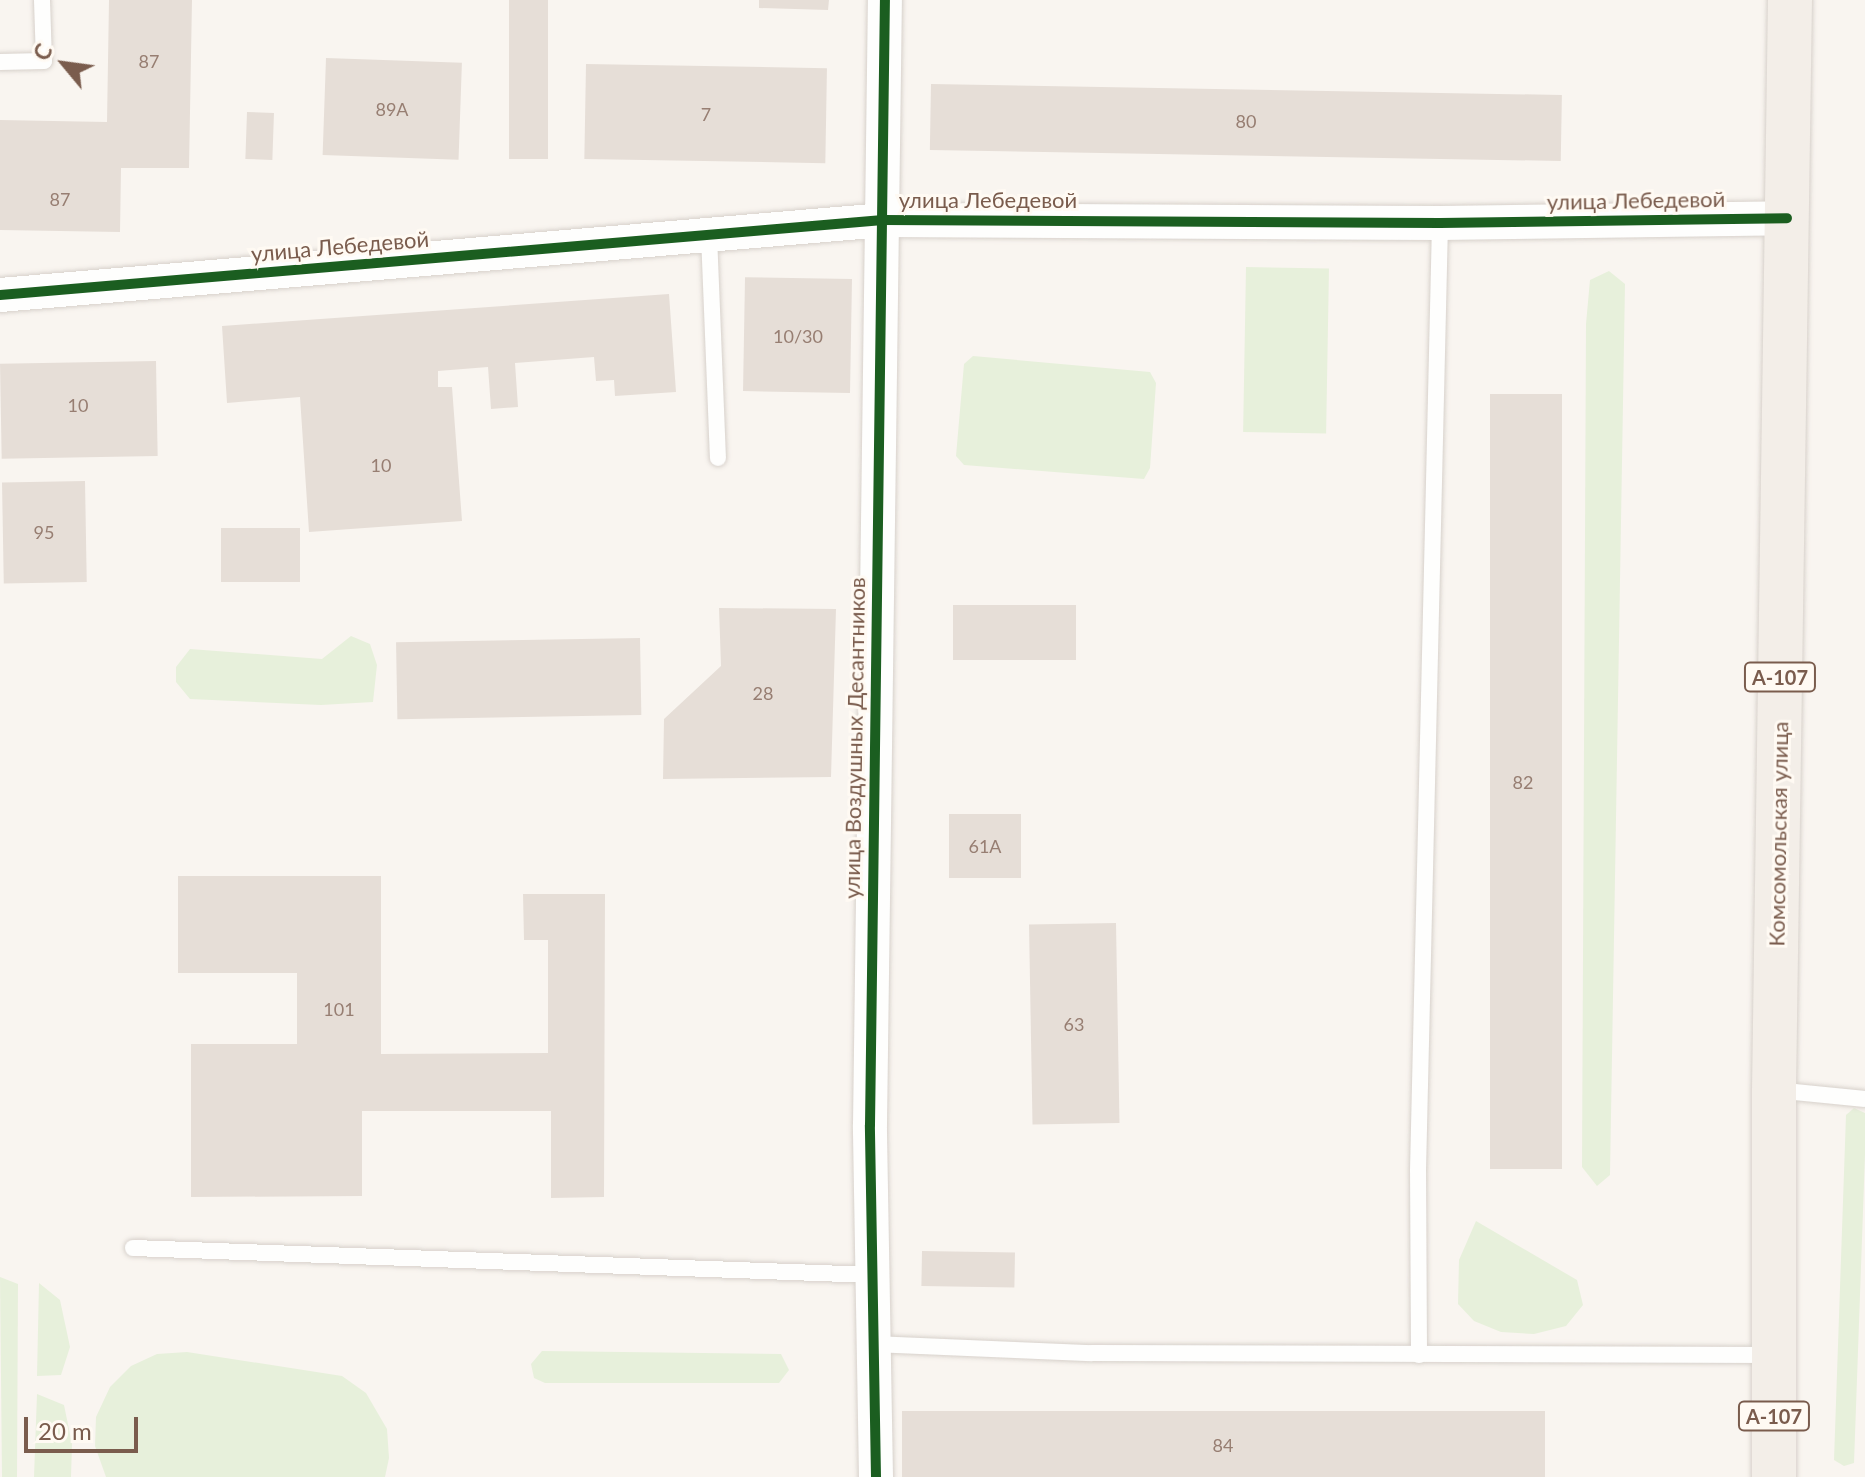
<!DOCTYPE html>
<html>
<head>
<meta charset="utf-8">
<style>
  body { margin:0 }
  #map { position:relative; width:1865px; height:1477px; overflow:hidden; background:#f9f5f0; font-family:Lato,sans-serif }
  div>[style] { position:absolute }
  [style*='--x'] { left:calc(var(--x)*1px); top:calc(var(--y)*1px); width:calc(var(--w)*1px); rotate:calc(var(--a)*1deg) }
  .green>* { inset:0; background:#e7f0db; transform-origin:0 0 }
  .building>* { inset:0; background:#e6ded7; transform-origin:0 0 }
  .roads { filter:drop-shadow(0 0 2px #d7d1cb) drop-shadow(0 0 2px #d7d1cb) }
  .service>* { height:16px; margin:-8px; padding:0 8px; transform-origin:8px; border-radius:8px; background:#fefefd }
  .minor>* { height:34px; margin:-17px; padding:0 17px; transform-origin:17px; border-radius:17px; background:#fefefd }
  .primary>* { height:44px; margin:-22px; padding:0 22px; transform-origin:22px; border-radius:22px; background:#f3eee8 }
  .cycleway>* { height:10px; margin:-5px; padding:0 5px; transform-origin:5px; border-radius:5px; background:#1b5e20 }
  span { translate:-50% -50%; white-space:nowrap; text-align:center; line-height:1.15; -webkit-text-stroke:6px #fffaf3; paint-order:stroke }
  .number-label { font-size:18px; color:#977e72 }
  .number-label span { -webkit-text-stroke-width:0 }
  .shield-label span { padding:2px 6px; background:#fffaf3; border:2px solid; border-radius:6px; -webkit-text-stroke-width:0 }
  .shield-label { font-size:20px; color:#7a5c4d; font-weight:700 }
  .street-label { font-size:22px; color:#7a5c4d }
  .north { position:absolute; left:24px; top:24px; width:80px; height:80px; -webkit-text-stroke:6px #fffaf3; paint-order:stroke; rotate:299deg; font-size:22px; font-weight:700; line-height:32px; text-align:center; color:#7a5c4d }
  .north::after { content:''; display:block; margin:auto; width:28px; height:36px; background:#7a5c4d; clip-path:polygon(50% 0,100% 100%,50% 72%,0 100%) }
  .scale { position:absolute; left:24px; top:1417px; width:114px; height:36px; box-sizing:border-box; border:4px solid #7a5c4d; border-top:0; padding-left:10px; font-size:24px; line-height:28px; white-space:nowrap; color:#7a5c4d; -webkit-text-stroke:6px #fffaf3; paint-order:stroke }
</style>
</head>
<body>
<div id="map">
  <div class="green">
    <i style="left:1246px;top:267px;width:83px;height:165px;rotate:1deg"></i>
    <i style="clip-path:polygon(1609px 271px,1625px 284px,1610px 1175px,1597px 1186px,1582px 1167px,1586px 324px,1590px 280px)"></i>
    <i style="clip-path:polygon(973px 356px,1150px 372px,1156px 383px,1150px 468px,1144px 479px,964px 465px,956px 456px,964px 364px)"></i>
    <i style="clip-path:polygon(351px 636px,370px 644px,377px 665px,373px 702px,321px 705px,190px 699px,176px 682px,176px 667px,190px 649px,322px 659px)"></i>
    <i style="clip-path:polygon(1854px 1108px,1865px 1113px,1865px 1155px,1854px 1463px,1844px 1466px,1834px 1460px,1846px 1115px)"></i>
    <i style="clip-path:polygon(1476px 1221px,1577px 1280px,1583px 1305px,1566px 1326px,1534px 1334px,1501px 1332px,1474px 1321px,1458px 1304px,1459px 1260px)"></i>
    <i style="clip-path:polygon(0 1277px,18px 1284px,17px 1477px,2px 1477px)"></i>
    <i style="clip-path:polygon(39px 1283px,60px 1300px,70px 1347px,61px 1375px,37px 1376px)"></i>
    <i style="clip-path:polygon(542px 1351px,781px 1354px,789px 1370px,779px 1383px,545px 1383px,534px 1378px,531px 1364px)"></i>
    <i style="clip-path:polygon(187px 1352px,342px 1376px,366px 1393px,387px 1429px,389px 1458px,385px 1477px,106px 1477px,95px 1446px,96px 1417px,110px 1387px,131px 1366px,157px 1354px)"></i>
    <i style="clip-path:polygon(37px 1394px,64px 1405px,72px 1444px,71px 1477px,34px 1477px)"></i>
  </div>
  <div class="building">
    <i style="clip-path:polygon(109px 0,192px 0,189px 168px,121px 168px,120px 232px,0 230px,0 120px,107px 122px)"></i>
    <i style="left:509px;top:0;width:39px;height:159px"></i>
    <i style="clip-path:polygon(759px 0,829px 0,828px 10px,759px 8px)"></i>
    <i style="left:326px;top:58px;width:136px;height:97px;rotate:2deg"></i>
    <i style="left:586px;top:64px;width:241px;height:95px;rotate:1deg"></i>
    <i style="left:931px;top:84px;width:631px;height:66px;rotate:1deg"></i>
    <i style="left:247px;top:112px;width:27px;height:47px;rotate:2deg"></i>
    <i style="left:852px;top:279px;width:114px;height:107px;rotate:91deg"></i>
    <i style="clip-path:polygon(669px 294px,676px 392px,615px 396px,614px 380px,596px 381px,594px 357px,515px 363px,518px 407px,491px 409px,488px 367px,438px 371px,438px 387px,452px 387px,462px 521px,309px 532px,300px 397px,227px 403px,222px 326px)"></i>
    <i style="left:156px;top:361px;width:95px;height:156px;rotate:89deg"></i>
    <i style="left:1490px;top:394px;width:72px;height:775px"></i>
    <i style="left:85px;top:481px;width:101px;height:83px;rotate:89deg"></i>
    <i style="left:221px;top:528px;width:79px;height:54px"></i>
    <i style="left:1076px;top:605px;width:55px;height:123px;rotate:90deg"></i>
    <i style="clip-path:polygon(719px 608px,836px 609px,831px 777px,663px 779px,664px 719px,721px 666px)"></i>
    <i style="left:640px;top:638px;width:77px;height:244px;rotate:89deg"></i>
    <i style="left:949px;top:814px;width:72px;height:64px"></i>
    <i style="clip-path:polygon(178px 876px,381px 876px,381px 1054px,548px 1053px,548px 940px,524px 940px,523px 894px,605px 894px,604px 1197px,551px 1198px,551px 1111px,362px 1111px,362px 1196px,191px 1197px,191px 1044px,297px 1044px,297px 973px,178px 973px)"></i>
    <i style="left:1116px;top:923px;width:200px;height:87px;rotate:89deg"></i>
    <i style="left:922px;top:1251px;width:93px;height:35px;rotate:1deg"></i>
    <i style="left:902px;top:1411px;width:643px;height:66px"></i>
  </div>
  <div class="roads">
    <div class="service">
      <i style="--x:0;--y:62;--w:44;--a:-1.3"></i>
      <i style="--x:44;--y:61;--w:61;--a:-91.9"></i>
      <i style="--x:709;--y:235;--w:223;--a:87.7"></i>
      <i style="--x:1775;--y:1090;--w:90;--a:5.7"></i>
      <i style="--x:133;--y:1248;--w:739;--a:2.09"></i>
      <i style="--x:873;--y:1344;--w:219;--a:2.4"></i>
      <i style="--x:1092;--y:1353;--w:679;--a:0.17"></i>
      <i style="--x:1419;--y:1355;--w:184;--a:-90.3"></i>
      <i style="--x:1418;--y:1171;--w:948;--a:-88.67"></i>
    </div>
    <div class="minor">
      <i style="--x:0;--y:295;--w:886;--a:-4.85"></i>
      <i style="--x:883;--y:220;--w:557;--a:0.31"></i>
      <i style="--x:1440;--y:223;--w:347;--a:-0.8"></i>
      <i style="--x:876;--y:1477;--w:352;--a:-91"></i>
      <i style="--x:870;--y:1125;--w:1125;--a:-89.24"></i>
    </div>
    <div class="primary">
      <i style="--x:1774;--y:1477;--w:387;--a:-90"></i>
      <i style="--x:1774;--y:1090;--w:1090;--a:-89.16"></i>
    </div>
  </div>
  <div class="cycleway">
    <i style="--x:0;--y:295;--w:886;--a:-4.85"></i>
    <i style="--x:883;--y:220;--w:557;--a:0.31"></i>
    <i style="--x:1440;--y:223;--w:347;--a:-0.8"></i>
    <i style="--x:876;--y:1477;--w:352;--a:-91"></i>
    <i style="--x:870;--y:1125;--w:1125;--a:-89.24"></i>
  </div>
  <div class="number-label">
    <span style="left:149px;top:61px">87</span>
    <span style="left:392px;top:109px">89А</span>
    <span style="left:706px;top:114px">7</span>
    <span style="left:1246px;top:121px">80</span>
    <span style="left:60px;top:199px">87</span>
    <span style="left:798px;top:336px">10/30</span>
    <span style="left:78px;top:405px">10</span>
    <span style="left:381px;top:465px">10</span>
    <span style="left:44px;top:532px">95</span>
    <span style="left:763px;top:693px">28</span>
    <span style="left:1523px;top:782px">82</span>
    <span style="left:985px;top:846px">61А</span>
    <span style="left:339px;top:1009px">101</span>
    <span style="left:1074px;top:1024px">63</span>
    <span style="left:1223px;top:1445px">84</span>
  </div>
  <div class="shield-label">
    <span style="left:1780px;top:677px">А-107</span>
    <span style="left:1774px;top:1416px">А-107</span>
  </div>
  <div class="street-label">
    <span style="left:988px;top:200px">улица Лебедевой</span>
    <span style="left:1636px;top:200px;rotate:-1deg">улица Лебедевой</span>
    <span style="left:340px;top:246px;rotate:-5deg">улица Лебедевой</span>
    <span style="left:854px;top:738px;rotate:-89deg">улица Воздушных Десантников</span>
    <span style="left:1778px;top:834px;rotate:-89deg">Комсомольская улица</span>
  </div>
  <div class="north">С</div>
  <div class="scale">20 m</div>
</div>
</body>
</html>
